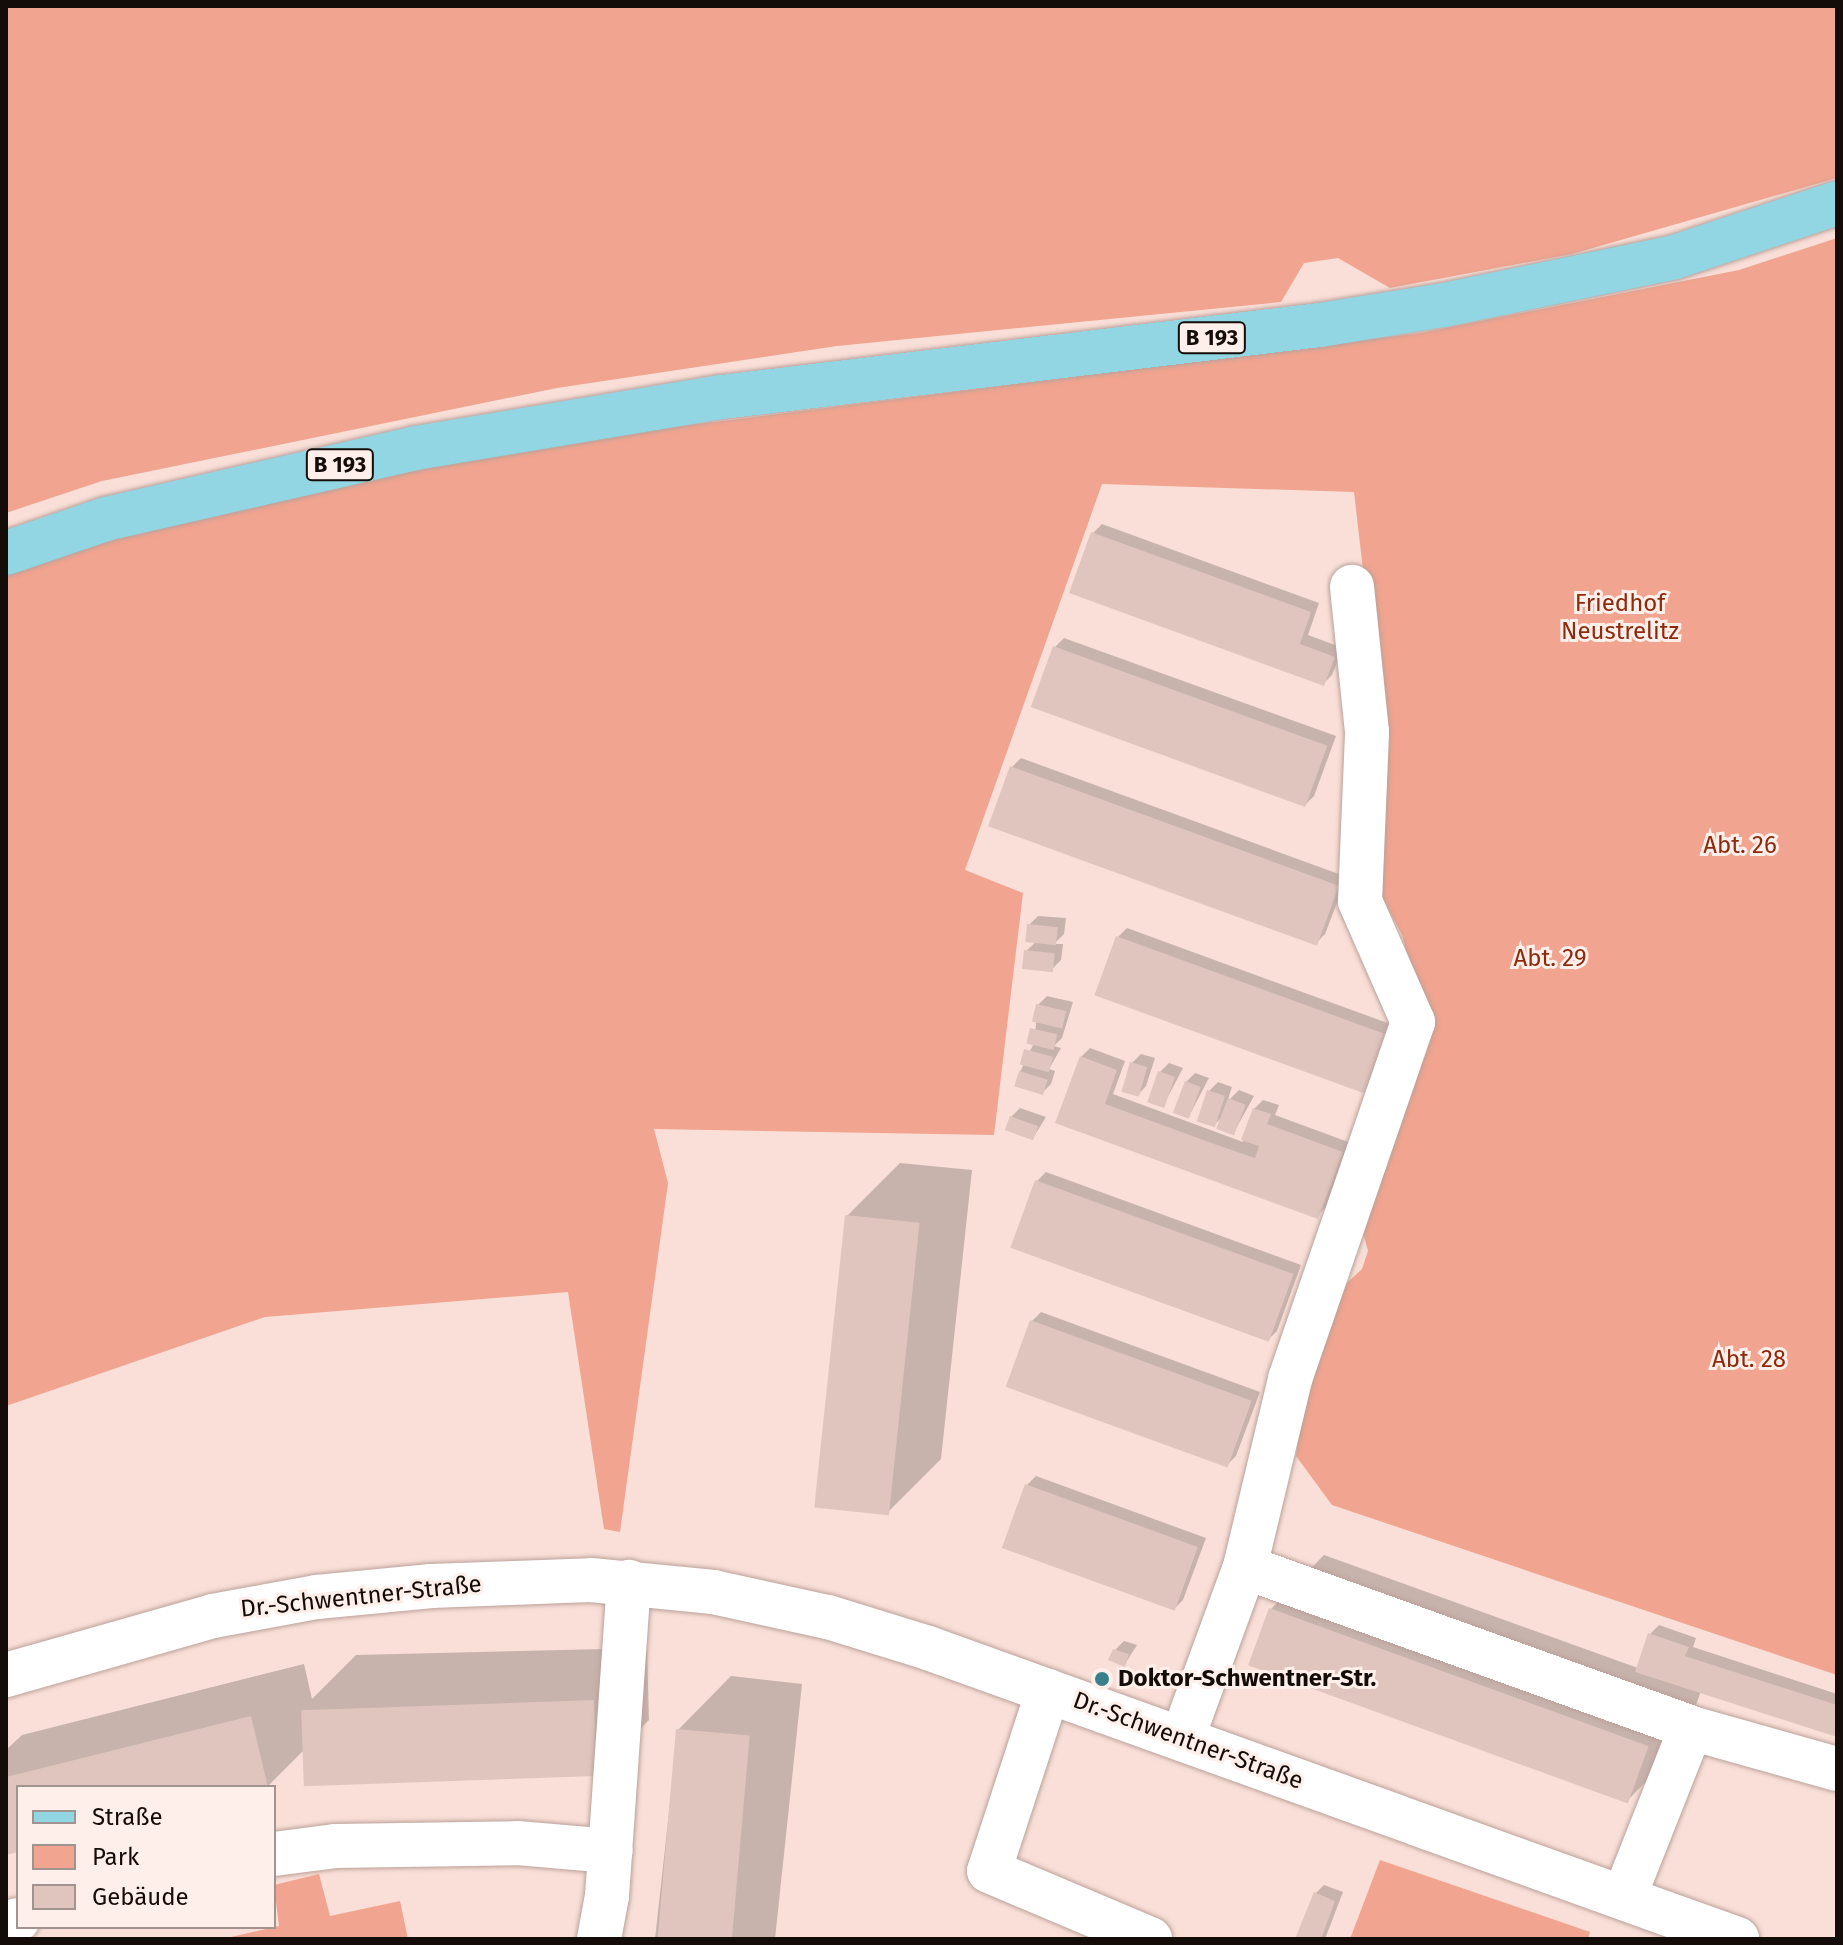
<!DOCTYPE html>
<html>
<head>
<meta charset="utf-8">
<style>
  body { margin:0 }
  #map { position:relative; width:1843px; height:1945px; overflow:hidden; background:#f9dfd7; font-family:"Fira Sans",sans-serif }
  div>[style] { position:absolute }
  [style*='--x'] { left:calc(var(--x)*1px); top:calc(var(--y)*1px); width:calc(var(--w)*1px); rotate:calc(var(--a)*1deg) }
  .green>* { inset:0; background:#f1a48f }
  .shadow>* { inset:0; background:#0003 }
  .building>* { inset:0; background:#dfc5be; transform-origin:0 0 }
  .roads { filter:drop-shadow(0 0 2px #baa19a) drop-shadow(0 0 2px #baa19a) }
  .minor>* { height:44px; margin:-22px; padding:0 22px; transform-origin:22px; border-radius:22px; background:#fff }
  .major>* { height:44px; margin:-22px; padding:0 22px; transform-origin:22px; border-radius:22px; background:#91d6e2 }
  .dots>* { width:22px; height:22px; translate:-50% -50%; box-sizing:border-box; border:4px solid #ffefea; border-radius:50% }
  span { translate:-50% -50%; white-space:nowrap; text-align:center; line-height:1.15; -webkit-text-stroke:6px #ffefea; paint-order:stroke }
  .shield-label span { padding:2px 6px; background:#ffefea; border:2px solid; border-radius:6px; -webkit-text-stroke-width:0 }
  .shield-label { font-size:22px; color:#140c09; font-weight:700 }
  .park-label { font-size:24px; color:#8e290b }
  .street-label { font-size:24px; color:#140c09 }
  .poi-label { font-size:24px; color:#140c09; font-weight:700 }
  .left { translate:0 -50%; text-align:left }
  .frame { position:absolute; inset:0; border:8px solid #140c09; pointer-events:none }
  .legend { position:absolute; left:16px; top:1785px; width:260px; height:144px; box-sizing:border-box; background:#ffefea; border:2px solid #a19490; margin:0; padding:10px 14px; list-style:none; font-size:24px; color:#140c09 }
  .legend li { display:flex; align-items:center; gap:16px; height:40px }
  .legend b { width:40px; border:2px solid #a19490 }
</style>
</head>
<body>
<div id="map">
  <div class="green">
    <i style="clip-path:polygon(6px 6px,1837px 6px,1837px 178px,1572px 254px,1390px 288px,1338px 258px,1304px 263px,1281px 302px,837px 346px,557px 388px,102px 481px,6px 513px)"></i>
    <i style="clip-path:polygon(1837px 238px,1837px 1675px,1332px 1505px,1296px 1456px,1302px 1400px,1337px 1292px,1362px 1269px,1368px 1251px,1359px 1218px,1424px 1019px,1402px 935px,1377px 887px,1366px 596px,1354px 492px,1102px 484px,965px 870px,1023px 893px,994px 1135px,654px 1129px,668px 1183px,620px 1532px,604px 1529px,568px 1292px,265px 1317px,6px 1406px,6px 574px,111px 540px,336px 485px,579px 439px,1420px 333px,1739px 270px)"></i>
    <i style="clip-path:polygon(1380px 1860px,1590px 1932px,1588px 1939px,1350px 1939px)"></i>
    <i style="clip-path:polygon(319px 1874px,330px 1916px,400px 1901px,408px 1939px,222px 1939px,279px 1926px,274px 1885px)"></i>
  </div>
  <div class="shadow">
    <i style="clip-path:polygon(1102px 524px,1319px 603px,1308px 635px,1343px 648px,1332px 675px,1323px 684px,1071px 592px,1093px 533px)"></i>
    <i style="clip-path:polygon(1064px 638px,1336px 736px,1314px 796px,1305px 805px,1034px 706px,1055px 647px)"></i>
    <i style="clip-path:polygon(1021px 758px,1347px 877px,1325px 934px,1316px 943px,1012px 767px)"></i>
    <i style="clip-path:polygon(1038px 916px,1066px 918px,1064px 934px,1054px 944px,1063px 944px,1061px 960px,1052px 969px,1026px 951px,1037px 941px,1029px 925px)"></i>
    <i style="clip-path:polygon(1127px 928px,1393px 1025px,1372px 1082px,1363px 1091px,1118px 937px)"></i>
    <i style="clip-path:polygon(1047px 996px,1073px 1002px,1062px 1038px,1054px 1046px,1061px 1048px,1049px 1069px,1055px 1071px,1051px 1084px,1042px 1093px,1020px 1072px,1034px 1043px,1038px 1005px)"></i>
    <i style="clip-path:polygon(1090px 1048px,1125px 1061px,1113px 1094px,1243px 1142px,1254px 1109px,1263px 1100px,1279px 1105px,1275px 1115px,1351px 1143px,1326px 1207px,1317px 1216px,1058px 1122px,1081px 1057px)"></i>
    <i style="clip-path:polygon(1141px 1054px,1155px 1058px,1146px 1086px,1138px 1095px,1132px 1063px)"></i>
    <i style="clip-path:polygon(1169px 1063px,1183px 1068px,1163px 1106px,1160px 1072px)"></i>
    <i style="clip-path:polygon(1195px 1073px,1209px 1078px,1189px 1116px,1186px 1082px)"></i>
    <i style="clip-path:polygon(1218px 1082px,1232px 1087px,1227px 1102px,1239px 1090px,1254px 1096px,1233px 1134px,1224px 1115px,1214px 1125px,1209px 1091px)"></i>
    <i style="clip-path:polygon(1020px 1108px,1046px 1117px,1033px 1138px,1011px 1117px)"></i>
    <i style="clip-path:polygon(900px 1163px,972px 1170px,941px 1459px,888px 1512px,847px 1216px)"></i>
    <i style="clip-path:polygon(1046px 1172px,1301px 1265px,1277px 1331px,1268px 1340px,1037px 1181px)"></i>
    <i style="clip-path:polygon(1041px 1312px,1260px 1392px,1236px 1456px,1227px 1465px,1032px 1321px)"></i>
    <i style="clip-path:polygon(1036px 1476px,1206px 1538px,1183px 1600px,1174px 1609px,1004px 1547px,1027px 1485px)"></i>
    <i style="clip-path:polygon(1324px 1555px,1638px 1668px,1650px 1634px,1659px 1625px,1696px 1638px,1693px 1647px,1837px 1694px,1837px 1735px,1701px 1691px,1681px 1746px,1628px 1800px,1271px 1609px)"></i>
    <i style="clip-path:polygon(1124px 1641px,1137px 1645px,1125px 1664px,1115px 1650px)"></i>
    <i style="clip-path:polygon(647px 1648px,649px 1720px,595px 1774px,304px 1750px,267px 1787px,18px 1787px,18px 1850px,6px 1853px,6px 1750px,22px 1735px,304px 1664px,312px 1699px,356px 1655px)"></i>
    <i style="clip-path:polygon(731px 1676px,802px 1684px,775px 1939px,655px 1939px,678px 1730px)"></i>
    <i style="clip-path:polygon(1324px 1885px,1343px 1892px,1325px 1939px,1298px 1939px,1315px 1894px)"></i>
  </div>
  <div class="building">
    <i style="clip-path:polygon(1091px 532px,1311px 612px,1300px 644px,1335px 657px,1324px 686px,1069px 593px)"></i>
    <i style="left:1053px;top:646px;width:292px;height:65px;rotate:20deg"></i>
    <i style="left:1010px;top:766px;width:350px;height:64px;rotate:20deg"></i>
    <i style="left:1027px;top:924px;width:31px;height:18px;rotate:6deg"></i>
    <i style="left:1116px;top:936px;width:287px;height:63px;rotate:20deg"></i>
    <i style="left:1024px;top:950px;width:31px;height:19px;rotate:6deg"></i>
    <i style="left:1036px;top:1004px;width:31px;height:18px;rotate:13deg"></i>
    <i style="left:1030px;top:1028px;width:28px;height:16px;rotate:13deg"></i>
    <i style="left:1024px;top:1049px;width:30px;height:16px;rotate:15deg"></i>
    <i style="clip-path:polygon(1080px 1056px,1117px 1070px,1105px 1104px,1217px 1145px,1255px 1158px,1259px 1146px,1241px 1140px,1253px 1108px,1271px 1114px,1267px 1124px,1343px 1152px,1318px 1219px,1055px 1123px)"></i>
    <i style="left:1130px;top:1062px;width:18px;height:31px;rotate:16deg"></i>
    <i style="left:1019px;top:1071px;width:30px;height:16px;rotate:17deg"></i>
    <i style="left:1158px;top:1071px;width:18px;height:33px;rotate:19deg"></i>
    <i style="left:1185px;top:1081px;width:17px;height:34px;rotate:21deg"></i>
    <i style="left:1207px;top:1090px;width:19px;height:33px;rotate:18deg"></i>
    <i style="left:1228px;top:1098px;width:19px;height:33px;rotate:21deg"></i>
    <i style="left:1010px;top:1116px;width:30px;height:15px;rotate:20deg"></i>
    <i style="left:1035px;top:1180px;width:275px;height:72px;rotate:20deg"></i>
    <i style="left:845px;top:1215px;width:75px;height:294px;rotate:6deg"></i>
    <i style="left:1030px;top:1320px;width:236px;height:71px;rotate:20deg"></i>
    <i style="left:1025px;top:1484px;width:184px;height:68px;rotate:20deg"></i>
    <i style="left:1269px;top:1608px;width:404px;height:61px;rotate:20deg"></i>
    <i style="clip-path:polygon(1648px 1633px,1689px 1647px,1685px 1656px,1837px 1705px,1837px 1737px,1635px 1672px)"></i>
    <i style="clip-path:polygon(1113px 1649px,1129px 1654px,1125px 1667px,1108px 1660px)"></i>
    <i style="left:594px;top:1700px;width:76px;height:293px;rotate:88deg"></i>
    <i style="clip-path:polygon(251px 1716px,268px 1787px,18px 1787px,18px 1852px,6px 1855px,6px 1777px)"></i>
    <i style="left:676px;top:1729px;width:74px;height:211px;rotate:5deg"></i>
    <i style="clip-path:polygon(1314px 1892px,1335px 1901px,1321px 1939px,1295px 1939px)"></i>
  </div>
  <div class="roads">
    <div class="minor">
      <i style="--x:1245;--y:1567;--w:474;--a:19.8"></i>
      <i style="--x:1691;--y:1728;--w:182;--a:111.6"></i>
      <i style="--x:6;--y:1675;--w:215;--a:-15.9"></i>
      <i style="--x:213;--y:1616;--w:106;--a:-10.4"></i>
      <i style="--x:317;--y:1597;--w:115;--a:-5.5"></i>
      <i style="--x:431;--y:1586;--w:160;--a:-2.1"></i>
      <i style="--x:591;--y:1580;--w:123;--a:5.6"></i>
      <i style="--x:713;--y:1592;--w:118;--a:12.3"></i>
      <i style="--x:828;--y:1617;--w:105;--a:17.2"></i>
      <i style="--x:928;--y:1648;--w:860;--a:19.78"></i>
      <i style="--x:1048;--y:1691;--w:189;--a:108.1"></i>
      <i style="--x:989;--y:1871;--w:175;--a:22.9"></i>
      <i style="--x:1691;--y:1728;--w:152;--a:15.7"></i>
      <i style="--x:1182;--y:1739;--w:183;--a:-69.9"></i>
      <i style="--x:1245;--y:1567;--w:193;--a:-76.5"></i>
      <i style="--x:1290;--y:1379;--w:378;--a:-71"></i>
      <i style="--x:1413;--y:1022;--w:132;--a:-113.7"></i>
      <i style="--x:1360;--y:901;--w:169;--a:-87.6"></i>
      <i style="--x:1367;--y:732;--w:146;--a:-95.9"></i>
      <i style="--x:274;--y:1854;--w:63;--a:-7.4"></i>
      <i style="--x:336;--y:1846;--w:181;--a:-0.9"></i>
      <i style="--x:517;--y:1843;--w:94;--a:4.9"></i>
      <i style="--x:6;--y:1923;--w:12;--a:-14"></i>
      <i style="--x:599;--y:1939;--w:44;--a:-79.5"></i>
      <i style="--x:607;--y:1896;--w:315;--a:-86"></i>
    </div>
    <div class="major">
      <i style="--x:6;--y:553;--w:106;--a:-18.8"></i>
      <i style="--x:106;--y:519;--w:318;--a:-12.9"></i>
      <i style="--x:416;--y:448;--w:310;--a:-9.5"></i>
      <i style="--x:722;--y:397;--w:602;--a:-6.87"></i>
      <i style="--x:1320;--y:325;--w:126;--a:-9.2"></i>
      <i style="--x:1444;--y:305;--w:236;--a:-11.7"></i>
      <i style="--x:1675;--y:257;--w:171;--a:-18.4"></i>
    </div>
  </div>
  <div class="dots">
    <i style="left:1102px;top:1679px;background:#3a808c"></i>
  </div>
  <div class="shield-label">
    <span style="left:1212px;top:338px">B 193</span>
    <span style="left:340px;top:465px">B 193</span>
  </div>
  <div class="park-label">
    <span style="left:1620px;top:618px">Friedhof<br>Neustrelitz</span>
    <span style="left:1740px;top:846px">Abt. 26</span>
    <span style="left:1550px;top:959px">Abt. 29</span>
    <span style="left:1749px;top:1360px">Abt. 28</span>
  </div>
  <div class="street-label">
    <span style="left:361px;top:1597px;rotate:-6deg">Dr.-Schwentner-Straße</span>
    <span style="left:1188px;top:1741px;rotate:20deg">Dr.-Schwentner-Straße</span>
  </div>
  <div class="poi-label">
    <span class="left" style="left:1118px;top:1679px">Doktor-Schwentner-Str.</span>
  </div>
  <div class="frame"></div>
  <ul class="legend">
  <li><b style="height:10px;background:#91d6e2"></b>Straße</li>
  <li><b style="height:22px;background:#f1a48f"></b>Park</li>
  <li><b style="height:22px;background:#dfc5be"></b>Gebäude</li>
  </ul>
</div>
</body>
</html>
